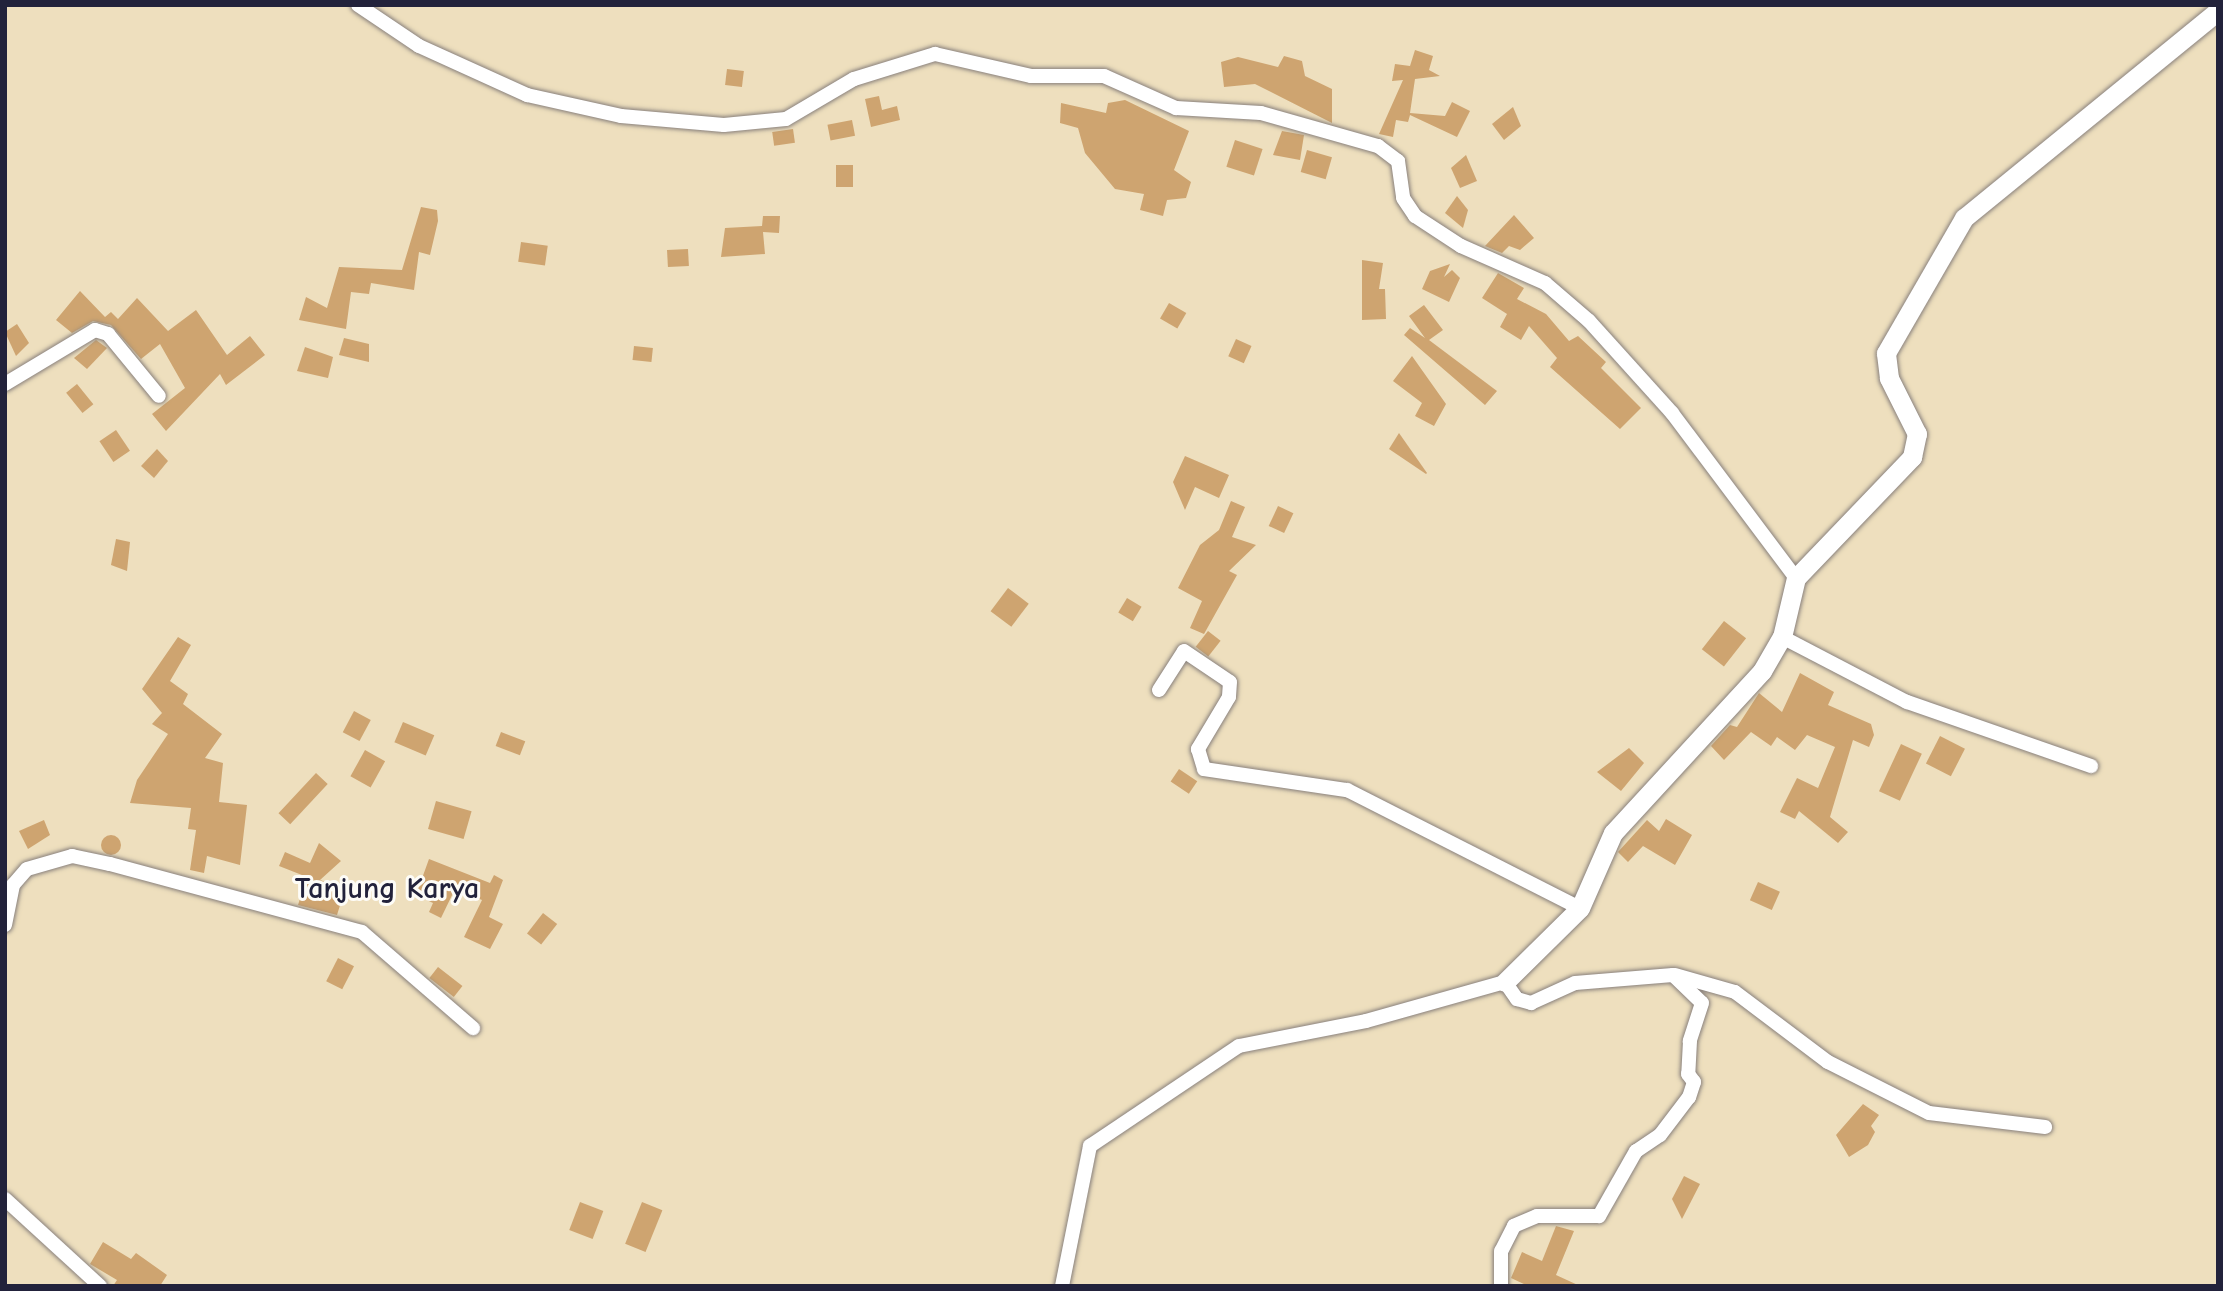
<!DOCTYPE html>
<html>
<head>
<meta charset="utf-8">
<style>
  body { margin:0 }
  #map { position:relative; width:2223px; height:1291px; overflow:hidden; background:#eedfbe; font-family:"Comic Neue",sans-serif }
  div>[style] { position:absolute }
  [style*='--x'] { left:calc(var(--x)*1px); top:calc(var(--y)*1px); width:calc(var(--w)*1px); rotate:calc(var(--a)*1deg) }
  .building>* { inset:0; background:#cea470; transform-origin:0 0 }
  .round { border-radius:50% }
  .roads { filter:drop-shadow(0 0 2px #88807c) drop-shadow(0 0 2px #88807c) }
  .minor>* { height:14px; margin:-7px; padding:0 7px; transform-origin:7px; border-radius:7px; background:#fff }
  .tertiary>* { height:19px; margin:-9.5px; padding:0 9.5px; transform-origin:9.5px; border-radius:9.5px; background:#fff }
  span { translate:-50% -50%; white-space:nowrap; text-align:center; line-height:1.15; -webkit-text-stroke:6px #fdfcf7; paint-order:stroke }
  .quarter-label { font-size:30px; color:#22223b; font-weight:700 }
  .frame { position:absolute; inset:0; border:7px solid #22223b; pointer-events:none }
</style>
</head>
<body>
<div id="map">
  <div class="building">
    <i style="clip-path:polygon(1415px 50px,1433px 56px,1429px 70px,1440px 76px,1415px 79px,1410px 113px,1445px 116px,1452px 102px,1470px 111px,1457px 137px,1410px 115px,1408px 122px,1396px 120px,1393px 137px,1379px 134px,1403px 80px,1392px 81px,1395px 64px,1410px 66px)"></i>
    <i style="clip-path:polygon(1284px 56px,1302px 61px,1305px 76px,1332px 89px,1332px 123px,1255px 84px,1224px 87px,1221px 62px,1238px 57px,1278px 67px)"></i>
    <i style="left:727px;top:69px;width:17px;height:16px;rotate:7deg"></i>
    <i style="clip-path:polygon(879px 96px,882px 110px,897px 106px,900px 120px,871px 127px,865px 99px)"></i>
    <i style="clip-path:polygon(1125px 100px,1189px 131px,1174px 170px,1191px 182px,1186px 198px,1167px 200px,1163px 216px,1140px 210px,1144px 194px,1115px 189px,1085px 153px,1078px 128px,1060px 123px,1061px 103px,1106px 113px,1108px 103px)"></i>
    <i style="clip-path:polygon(1513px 107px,1521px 126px,1504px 140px,1492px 124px)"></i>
    <i style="left:852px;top:120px;width:16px;height:25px;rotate:79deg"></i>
    <i style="left:793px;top:129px;width:14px;height:21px;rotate:82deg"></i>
    <i style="clip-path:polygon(1282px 131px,1304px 135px,1300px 160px,1273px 155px)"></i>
    <i style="left:1235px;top:140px;width:29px;height:28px;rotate:18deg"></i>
    <i style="left:1307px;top:150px;width:26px;height:23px;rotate:16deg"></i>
    <i style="clip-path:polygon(1466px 155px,1477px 181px,1460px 188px,1451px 168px)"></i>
    <i style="left:836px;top:165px;width:17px;height:22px"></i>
    <i style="clip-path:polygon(1457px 196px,1468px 210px,1463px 228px,1445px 213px)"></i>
    <i style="clip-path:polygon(421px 207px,437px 210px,438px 221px,430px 255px,419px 252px,414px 290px,371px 283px,369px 294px,351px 292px,346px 329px,299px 320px,306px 297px,327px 308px,339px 267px,402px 270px)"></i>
    <i style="clip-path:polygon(1514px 215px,1534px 238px,1520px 250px,1509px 246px,1502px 253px,1485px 246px)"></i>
    <i style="clip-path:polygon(763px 216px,780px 216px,779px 233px,763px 232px,765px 254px,721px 257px,725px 228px,762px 226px)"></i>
    <i style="left:521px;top:242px;width:27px;height:20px;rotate:8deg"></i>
    <i style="left:688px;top:249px;width:17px;height:21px;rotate:87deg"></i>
    <i style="clip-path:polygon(1362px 260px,1383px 263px,1379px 289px,1385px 289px,1386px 319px,1362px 320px)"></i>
    <i style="clip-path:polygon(1450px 264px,1444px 277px,1452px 270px,1460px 278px,1449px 302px,1422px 289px,1430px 271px)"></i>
    <i style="clip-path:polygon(1498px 273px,1524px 288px,1517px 299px,1546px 314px,1569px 341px,1578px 336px,1606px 362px,1601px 368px,1641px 408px,1620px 429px,1550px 367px,1557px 358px,1529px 326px,1521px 340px,1500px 327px,1507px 314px,1482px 298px)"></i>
    <i style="clip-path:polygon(80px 291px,105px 317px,111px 312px,118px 319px,137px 298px,168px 331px,196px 310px,227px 355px,250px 336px,265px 355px,226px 385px,220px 374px,166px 431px,152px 414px,185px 388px,160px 344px,141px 359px,111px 325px,93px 321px,72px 333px,56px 320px)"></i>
    <i style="left:1169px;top:303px;width:20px;height:18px;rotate:30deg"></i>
    <i style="clip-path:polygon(1424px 305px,1443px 330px,1429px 340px,1497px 391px,1485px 405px,1404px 335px,1410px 328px,1425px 338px,1409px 316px)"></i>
    <i style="clip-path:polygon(17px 324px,29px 343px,16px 356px,5px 332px)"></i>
    <i style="clip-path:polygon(344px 338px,369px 344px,369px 362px,339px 355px)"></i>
    <i style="left:1236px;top:339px;width:17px;height:19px;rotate:24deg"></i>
    <i style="clip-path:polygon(96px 340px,107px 348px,87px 369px,74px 358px)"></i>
    <i style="left:634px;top:346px;width:19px;height:14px;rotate:6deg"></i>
    <i style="clip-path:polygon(305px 347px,333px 357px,328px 378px,297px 371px)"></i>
    <i style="clip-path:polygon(1412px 356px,1446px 404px,1434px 426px,1415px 416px,1422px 403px,1393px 381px)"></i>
    <i style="left:77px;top:384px;width:26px;height:14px;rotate:51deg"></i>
    <i style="left:116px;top:430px;width:25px;height:20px;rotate:56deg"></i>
    <i style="clip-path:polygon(1399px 433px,1427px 473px,1426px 474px,1389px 449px)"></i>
    <i style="clip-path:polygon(157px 449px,168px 461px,154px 478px,141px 466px)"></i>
    <i style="clip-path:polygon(1185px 456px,1229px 475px,1219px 498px,1195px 487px,1185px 510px,1173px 482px)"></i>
    <i style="clip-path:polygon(1231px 501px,1245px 507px,1232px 537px,1256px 545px,1229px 571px,1237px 575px,1204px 634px,1190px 628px,1202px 601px,1178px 588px,1200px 545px,1219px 530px)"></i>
    <i style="left:1278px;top:506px;width:17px;height:22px;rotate:25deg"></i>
    <i style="clip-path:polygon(116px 539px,130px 542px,127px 571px,111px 565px)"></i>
    <i style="left:1008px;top:588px;width:26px;height:29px;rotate:37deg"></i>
    <i style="left:1127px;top:598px;width:17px;height:17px;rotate:31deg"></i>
    <i style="left:1724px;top:621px;width:28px;height:36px;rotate:38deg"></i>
    <i style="left:1208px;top:631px;width:16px;height:20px;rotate:38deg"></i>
    <i style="clip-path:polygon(178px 637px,191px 645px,170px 681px,188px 694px,183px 704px,222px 734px,205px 758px,223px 763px,219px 802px,247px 805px,240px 865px,207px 856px,204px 873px,190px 870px,196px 830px,188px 829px,191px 808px,130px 803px,137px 780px,168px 734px,152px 724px,162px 713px,142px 689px)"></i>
    <i style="clip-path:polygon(1800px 673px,1834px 692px,1828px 705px,1871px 724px,1874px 735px,1869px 747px,1853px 740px,1830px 817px,1848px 832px,1838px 843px,1799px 811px,1795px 819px,1780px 812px,1797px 778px,1818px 788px,1835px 747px,1807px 735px,1795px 750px,1777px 737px,1771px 746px,1751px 732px,1724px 760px,1711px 746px,1730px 725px,1737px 727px,1759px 693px,1782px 712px)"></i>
    <i style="left:354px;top:711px;width:19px;height:24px;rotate:28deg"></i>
    <i style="left:403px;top:722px;width:34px;height:22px;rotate:23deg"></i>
    <i style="left:501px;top:732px;width:26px;height:15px;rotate:21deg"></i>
    <i style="left:1940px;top:736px;width:28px;height:31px;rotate:27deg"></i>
    <i style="left:1901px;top:744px;width:23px;height:52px;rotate:25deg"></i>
    <i style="clip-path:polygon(1629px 748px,1644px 763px,1621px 791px,1597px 772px)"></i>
    <i style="left:365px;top:750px;width:23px;height:30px;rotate:29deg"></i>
    <i style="left:1179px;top:769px;width:22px;height:15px;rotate:34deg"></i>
    <i style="left:316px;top:773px;width:16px;height:55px;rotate:43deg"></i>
    <i style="left:436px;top:801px;width:37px;height:29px;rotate:16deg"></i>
    <i style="clip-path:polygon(1666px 819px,1692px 835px,1675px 865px,1643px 846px,1628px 862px,1618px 852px,1647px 820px,1659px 831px)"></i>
    <i style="clip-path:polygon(44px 820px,50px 835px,28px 849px,19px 831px)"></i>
    <i class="round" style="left:101px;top:835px;width:20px;height:20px"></i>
    <i style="clip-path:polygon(319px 843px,341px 861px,320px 880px,345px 889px,337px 915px,298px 905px,307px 877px,279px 866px,285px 852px,310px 863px)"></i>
    <i style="clip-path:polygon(429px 859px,490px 883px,494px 875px,503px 880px,489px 917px,503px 924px,490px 949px,464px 937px,482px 900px,455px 889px,441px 918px,429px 912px,433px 903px,416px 895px)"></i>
    <i style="left:1758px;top:882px;width:24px;height:20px;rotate:24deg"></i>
    <i style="left:543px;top:913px;width:18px;height:26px;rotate:38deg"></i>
    <i style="left:338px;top:958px;width:18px;height:26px;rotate:27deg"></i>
    <i style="left:438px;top:967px;width:31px;height:14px;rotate:38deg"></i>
    <i style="clip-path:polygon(1863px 1104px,1879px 1115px,1871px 1126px,1875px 1132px,1868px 1145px,1849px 1157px,1836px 1135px)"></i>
    <i style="clip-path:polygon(1684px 1176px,1700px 1184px,1682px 1219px,1672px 1199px)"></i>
    <i style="left:580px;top:1202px;width:25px;height:30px;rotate:21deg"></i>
    <i style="left:642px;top:1202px;width:22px;height:45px;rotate:22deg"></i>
    <i style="clip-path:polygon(1556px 1226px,1574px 1231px,1556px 1275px,1580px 1286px,1528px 1286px,1511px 1278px,1522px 1252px,1542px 1261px)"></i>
    <i style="clip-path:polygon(103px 1242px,131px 1259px,136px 1253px,167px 1275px,160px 1286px,113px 1286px,117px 1280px,90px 1264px)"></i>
  </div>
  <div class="roads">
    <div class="minor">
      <i style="--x:358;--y:5;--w:73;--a:33.9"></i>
      <i style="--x:419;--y:46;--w:119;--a:24.4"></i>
      <i style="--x:527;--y:95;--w:96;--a:12.6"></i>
      <i style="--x:621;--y:116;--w:103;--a:5"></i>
      <i style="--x:724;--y:125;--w:62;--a:-5.5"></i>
      <i style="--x:786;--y:119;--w:79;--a:-30.5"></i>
      <i style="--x:854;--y:79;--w:85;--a:-17.2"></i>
      <i style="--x:935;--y:54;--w:98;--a:12.9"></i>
      <i style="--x:1031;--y:76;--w:73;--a:0"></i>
      <i style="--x:1104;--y:76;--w:79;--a:24"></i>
      <i style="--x:1176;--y:108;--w:85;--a:3.4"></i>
      <i style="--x:1261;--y:113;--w:122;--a:15.8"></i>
      <i style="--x:1378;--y:146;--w:25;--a:37"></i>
      <i style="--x:1398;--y:161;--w:37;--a:82"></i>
      <i style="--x:1403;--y:198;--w:22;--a:56"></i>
      <i style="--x:1415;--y:216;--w:55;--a:33.1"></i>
      <i style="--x:1461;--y:246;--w:92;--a:23.8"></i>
      <i style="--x:1545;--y:283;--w:58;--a:40.8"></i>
      <i style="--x:1589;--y:321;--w:124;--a:47.9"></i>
      <i style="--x:1672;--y:413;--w:206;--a:53.1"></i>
      <i style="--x:5;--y:384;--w:105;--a:-31"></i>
      <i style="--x:95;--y:330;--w:14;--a:17"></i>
      <i style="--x:108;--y:334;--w:80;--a:50.6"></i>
      <i style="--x:1782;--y:637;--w:141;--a:27.5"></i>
      <i style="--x:1907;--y:702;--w:195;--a:19.2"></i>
      <i style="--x:1159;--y:690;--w:46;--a:-57.3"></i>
      <i style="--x:1184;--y:651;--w:55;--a:34"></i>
      <i style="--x:1230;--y:682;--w:15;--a:94"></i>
      <i style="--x:1229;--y:697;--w:61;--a:120.8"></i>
      <i style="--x:1198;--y:749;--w:21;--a:73"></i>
      <i style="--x:1204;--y:769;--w:145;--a:8.4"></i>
      <i style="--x:1347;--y:790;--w:261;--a:26.9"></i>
      <i style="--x:5;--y:925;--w:41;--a:-78.7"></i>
      <i style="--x:13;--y:885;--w:21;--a:-49"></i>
      <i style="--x:27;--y:869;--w:47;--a:-16.1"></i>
      <i style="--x:72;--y:856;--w:39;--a:12"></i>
      <i style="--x:110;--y:864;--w:261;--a:15.1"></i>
      <i style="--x:362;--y:932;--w:147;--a:40.9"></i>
      <i style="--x:1675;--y:975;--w:62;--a:15.8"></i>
      <i style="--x:1735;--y:992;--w:116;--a:37"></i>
      <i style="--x:1828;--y:1062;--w:113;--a:26.8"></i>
      <i style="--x:1929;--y:1113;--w:117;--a:6.9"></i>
      <i style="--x:5;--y:1199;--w:129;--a:42.5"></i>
      <i style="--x:1062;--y:1286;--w:143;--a:-78.7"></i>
      <i style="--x:1090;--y:1146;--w:179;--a:-33.9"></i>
      <i style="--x:1239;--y:1046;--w:129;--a:-11.1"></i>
      <i style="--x:1366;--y:1021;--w:144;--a:-15.7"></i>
      <i style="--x:1505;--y:982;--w:21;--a:55"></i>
      <i style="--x:1517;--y:999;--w:15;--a:16"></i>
      <i style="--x:1531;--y:1003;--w:48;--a:-24.4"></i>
      <i style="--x:1575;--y:983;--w:98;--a:-4.7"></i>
      <i style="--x:1673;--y:975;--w:40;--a:44"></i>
      <i style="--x:1702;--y:1003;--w:40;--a:108"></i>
      <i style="--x:1690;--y:1041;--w:33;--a:93"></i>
      <i style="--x:1688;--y:1074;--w:10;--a:53"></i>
      <i style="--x:1694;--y:1082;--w:16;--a:108"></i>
      <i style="--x:1689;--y:1097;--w:48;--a:127.3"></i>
      <i style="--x:1660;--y:1135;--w:29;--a:146"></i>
      <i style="--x:1636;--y:1151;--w:75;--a:119.6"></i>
      <i style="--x:1599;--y:1216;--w:62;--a:180"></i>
      <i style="--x:1537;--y:1216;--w:25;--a:157"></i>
      <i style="--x:1514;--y:1226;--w:28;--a:117"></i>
      <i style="--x:1501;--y:1251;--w:35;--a:90"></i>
    </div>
    <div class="tertiary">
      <i style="--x:1505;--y:982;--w:105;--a:-44.6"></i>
      <i style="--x:1580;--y:908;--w:82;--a:-66.3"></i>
      <i style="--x:1613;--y:833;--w:220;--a:-47.4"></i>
      <i style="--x:1762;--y:671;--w:39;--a:-60"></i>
      <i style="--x:1782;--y:637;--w:61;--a:-76.7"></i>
      <i style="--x:1796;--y:578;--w:168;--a:-46.2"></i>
      <i style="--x:1912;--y:457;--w:24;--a:-78"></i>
      <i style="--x:1917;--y:434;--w:63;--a:-116.6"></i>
      <i style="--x:1889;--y:378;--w:25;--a:-97"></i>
      <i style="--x:1886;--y:353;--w:156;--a:-60"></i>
      <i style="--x:1964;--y:218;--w:328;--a:-39.2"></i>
    </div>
  </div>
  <div class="quarter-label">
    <span style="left:387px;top:889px">Tanjung Karya</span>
  </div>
  <div class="frame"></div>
</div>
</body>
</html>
